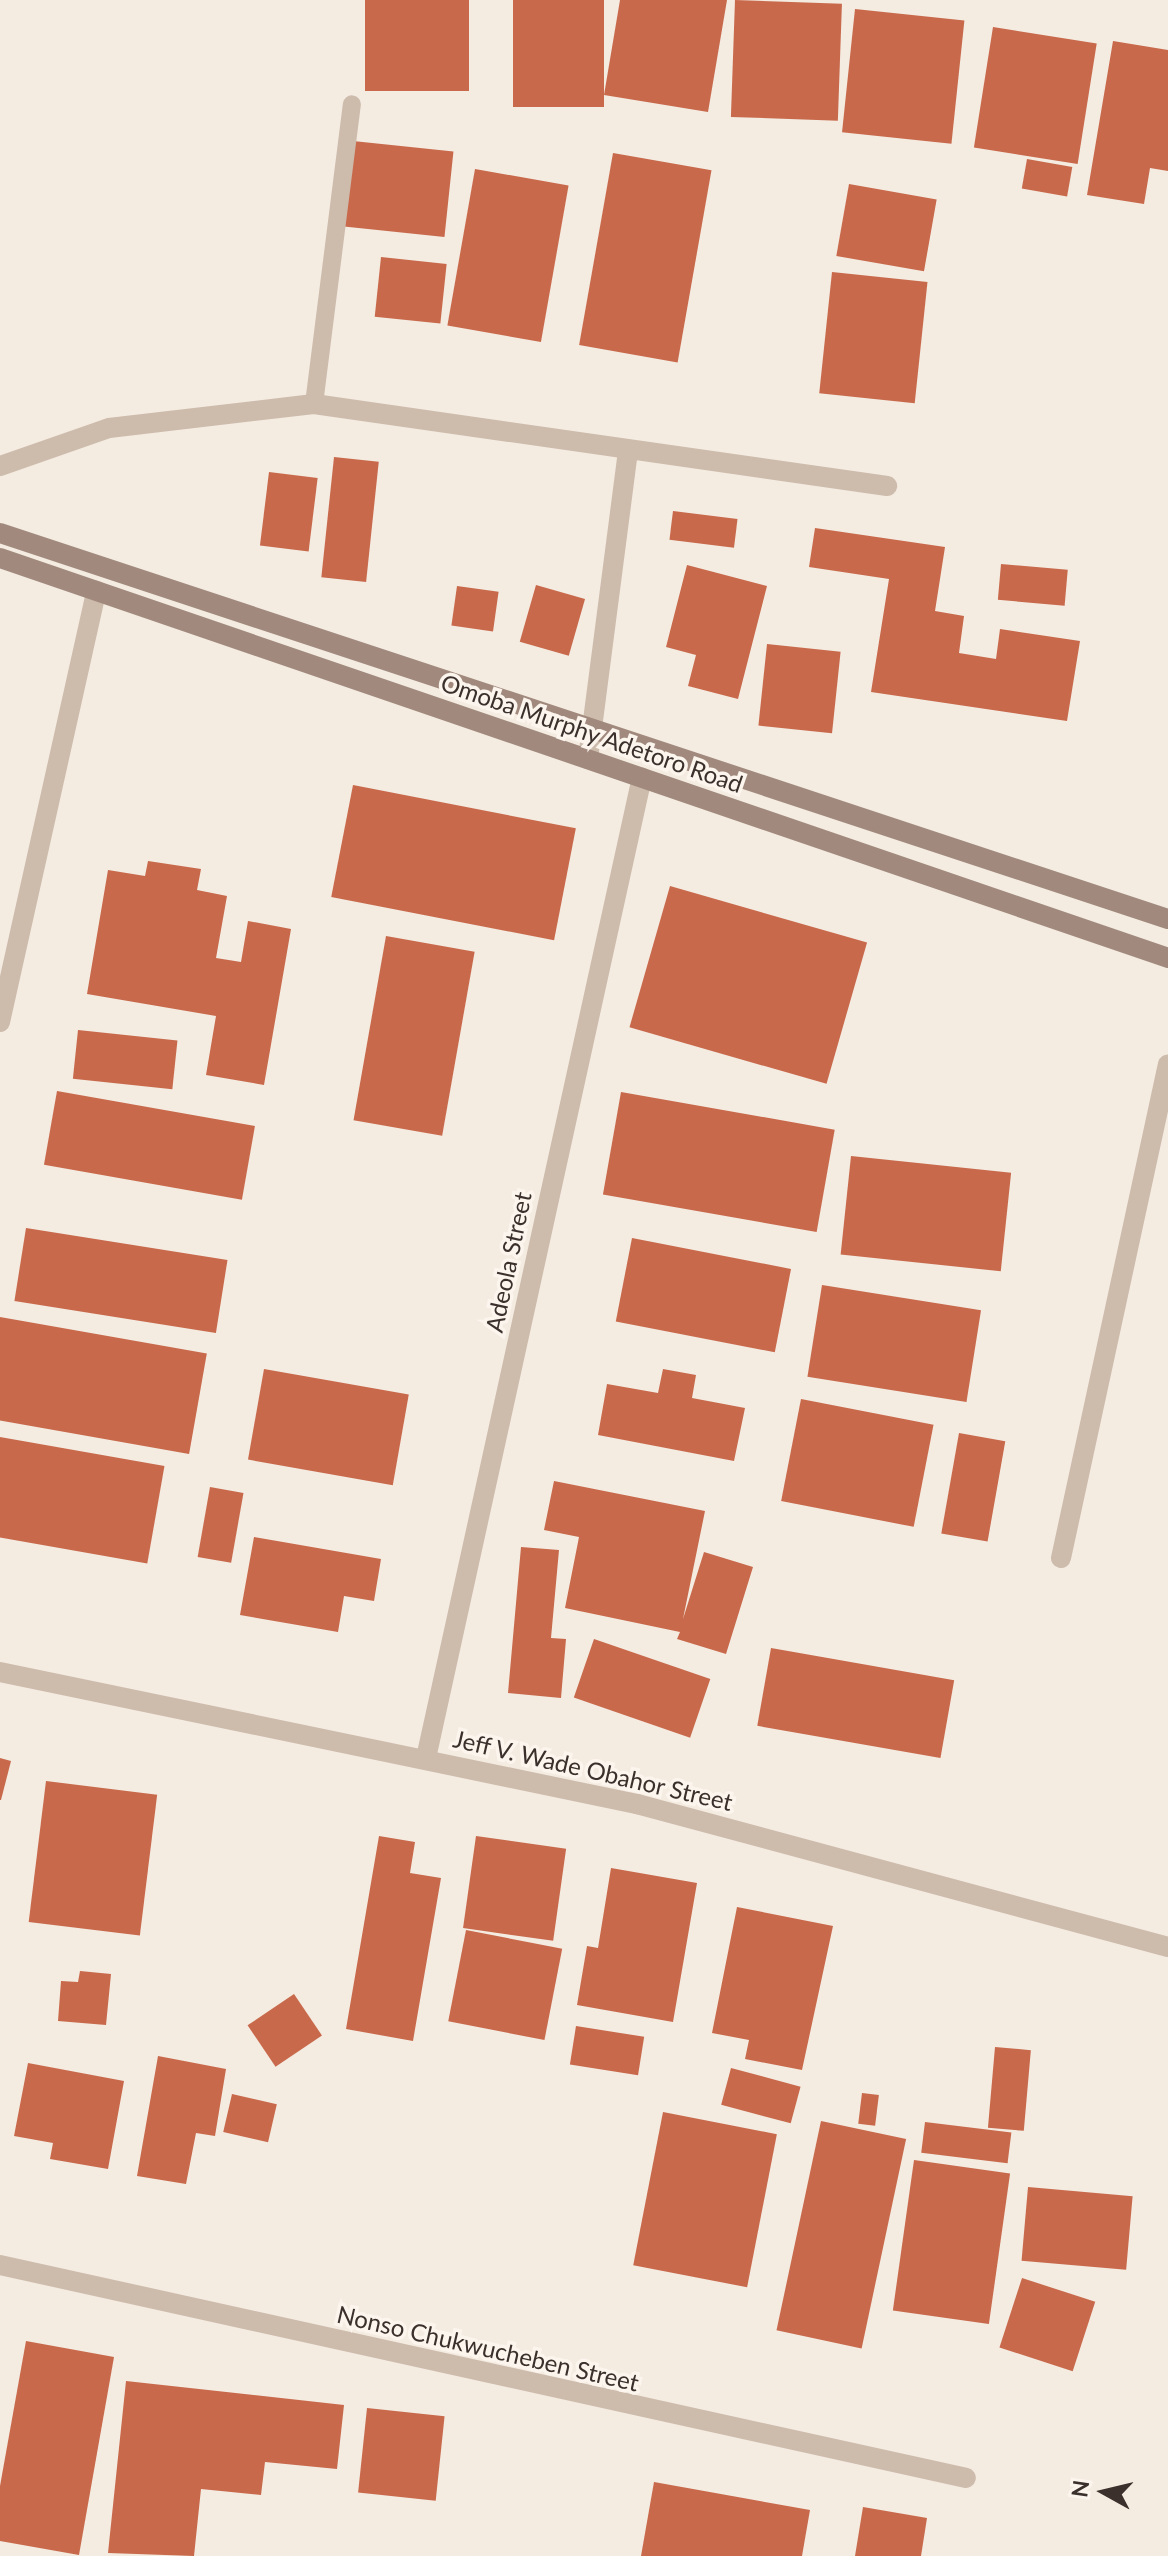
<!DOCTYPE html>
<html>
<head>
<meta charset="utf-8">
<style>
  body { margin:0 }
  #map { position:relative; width:1168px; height:2556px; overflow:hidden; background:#f4ebe1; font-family:Lato,sans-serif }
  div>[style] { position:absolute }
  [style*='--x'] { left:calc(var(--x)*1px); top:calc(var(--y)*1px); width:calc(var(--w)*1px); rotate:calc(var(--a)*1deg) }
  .building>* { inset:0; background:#c8694b; transform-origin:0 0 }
  .lane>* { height:18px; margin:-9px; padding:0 9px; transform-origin:9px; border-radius:9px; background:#cdbbac }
  .street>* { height:20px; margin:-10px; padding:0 10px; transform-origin:10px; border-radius:10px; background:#cdbbac }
  .secondary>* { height:20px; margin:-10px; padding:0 10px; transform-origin:10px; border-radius:10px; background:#a18a7d }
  span { translate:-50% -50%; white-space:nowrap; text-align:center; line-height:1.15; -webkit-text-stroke:7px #fbf5ee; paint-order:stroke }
  .street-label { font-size:24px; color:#3b302b }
  .north { position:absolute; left:1064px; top:2452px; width:80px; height:80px; -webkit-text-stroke:6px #fbf5ee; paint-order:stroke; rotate:278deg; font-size:22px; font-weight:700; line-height:32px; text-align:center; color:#3b302b }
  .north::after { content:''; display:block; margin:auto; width:28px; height:36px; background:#3b302b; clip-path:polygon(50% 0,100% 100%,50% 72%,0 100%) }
</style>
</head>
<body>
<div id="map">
  <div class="building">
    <i style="left:365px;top:0;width:104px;height:91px"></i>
    <i style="left:513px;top:0;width:91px;height:107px"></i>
    <i style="clip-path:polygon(620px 0,727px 0,708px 112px,604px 95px)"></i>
    <i style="left:735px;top:0;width:107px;height:117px;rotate:2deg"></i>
    <i style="left:855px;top:9px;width:110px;height:124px;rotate:6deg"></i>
    <i style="left:993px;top:27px;width:105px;height:122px;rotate:9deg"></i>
    <i style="clip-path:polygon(1113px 41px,1168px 50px,1168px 171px,1150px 168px,1144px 204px,1087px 195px)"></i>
    <i style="left:353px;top:141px;width:101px;height:86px;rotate:6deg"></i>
    <i style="left:613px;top:153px;width:100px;height:195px;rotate:10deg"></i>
    <i style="left:1027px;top:159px;width:46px;height:30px;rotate:10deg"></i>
    <i style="left:475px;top:169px;width:95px;height:159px;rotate:10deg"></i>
    <i style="left:849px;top:184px;width:89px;height:73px;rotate:10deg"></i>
    <i style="left:381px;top:257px;width:66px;height:60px;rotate:6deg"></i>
    <i style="left:832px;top:272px;width:96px;height:122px;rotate:6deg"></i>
    <i style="left:334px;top:457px;width:45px;height:121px;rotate:6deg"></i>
    <i style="left:269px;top:472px;width:49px;height:74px;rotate:7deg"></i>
    <i style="left:673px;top:511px;width:65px;height:29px;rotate:7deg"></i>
    <i style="clip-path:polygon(815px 528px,945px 547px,935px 611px,964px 616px,959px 653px,996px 659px,1000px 629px,1080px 641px,1067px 721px,871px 692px,889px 579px,809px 567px)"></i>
    <i style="left:1001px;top:564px;width:67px;height:36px;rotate:5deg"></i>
    <i style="clip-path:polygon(687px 565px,767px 586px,738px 699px,688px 686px,696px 655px,666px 647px)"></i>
    <i style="left:536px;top:585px;width:51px;height:59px;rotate:16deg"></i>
    <i style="left:457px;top:586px;width:42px;height:40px;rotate:8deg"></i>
    <i style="left:767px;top:644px;width:74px;height:82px;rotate:6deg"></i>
    <i style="left:353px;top:785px;width:227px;height:114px;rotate:11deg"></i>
    <i style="clip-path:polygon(148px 861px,201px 869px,197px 890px,227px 896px,216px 958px,241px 962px,248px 921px,291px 929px,264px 1085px,206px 1075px,216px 1016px,87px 994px,108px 870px,145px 876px)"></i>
    <i style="left:670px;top:886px;width:205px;height:147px;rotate:16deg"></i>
    <i style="left:386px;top:936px;width:90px;height:187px;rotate:10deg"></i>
    <i style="left:78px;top:1030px;width:100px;height:49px;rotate:6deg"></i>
    <i style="left:57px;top:1091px;width:201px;height:75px;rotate:10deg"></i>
    <i style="left:621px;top:1092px;width:217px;height:104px;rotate:10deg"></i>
    <i style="left:851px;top:1156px;width:161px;height:99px;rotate:6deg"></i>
    <i style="left:26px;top:1228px;width:204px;height:74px;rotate:9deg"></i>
    <i style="left:632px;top:1238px;width:162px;height:85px;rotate:11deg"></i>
    <i style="left:822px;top:1285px;width:161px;height:93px;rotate:9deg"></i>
    <i style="left:0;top:1317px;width:210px;height:102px;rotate:10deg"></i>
    <i style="left:264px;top:1369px;width:147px;height:92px;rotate:10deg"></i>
    <i style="clip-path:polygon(663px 1369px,696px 1375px,692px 1398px,745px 1408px,734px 1461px,598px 1435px,607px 1384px,658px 1393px)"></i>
    <i style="left:801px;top:1399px;width:135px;height:104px;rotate:11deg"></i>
    <i style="left:959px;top:1433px;width:47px;height:102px;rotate:10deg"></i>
    <i style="left:0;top:1437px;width:167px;height:99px;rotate:10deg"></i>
    <i style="clip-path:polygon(554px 1481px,705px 1511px,683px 1619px,704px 1552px,753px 1567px,726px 1654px,677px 1639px,680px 1632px,565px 1608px,579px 1537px,544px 1530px)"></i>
    <i style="left:210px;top:1487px;width:34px;height:71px;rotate:10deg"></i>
    <i style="clip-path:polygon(254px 1537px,381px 1559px,374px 1601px,344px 1596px,338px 1632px,240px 1615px)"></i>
    <i style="clip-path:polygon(521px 1547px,559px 1550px,551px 1638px,566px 1639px,561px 1698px,508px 1693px)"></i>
    <i style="left:594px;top:1639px;width:123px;height:62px;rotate:19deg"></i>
    <i style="left:771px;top:1648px;width:186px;height:79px;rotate:10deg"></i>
    <i style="clip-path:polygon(0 1758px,11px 1761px,1px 1800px,0 1800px)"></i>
    <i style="left:46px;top:1781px;width:112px;height:142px;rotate:7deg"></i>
    <i style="clip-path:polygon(379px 1836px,415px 1842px,410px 1873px,441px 1878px,413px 2041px,346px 2029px)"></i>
    <i style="left:476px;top:1836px;width:91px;height:93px;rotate:8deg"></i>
    <i style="clip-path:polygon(611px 1868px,697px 1883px,673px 2022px,577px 2005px,587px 1946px,598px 1948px)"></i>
    <i style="clip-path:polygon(737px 1907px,833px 1926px,802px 2070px,745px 2059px,749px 2040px,712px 2033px)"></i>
    <i style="left:466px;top:1930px;width:98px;height:93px;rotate:11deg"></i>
    <i style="clip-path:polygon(80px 1971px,111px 1974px,106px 2025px,58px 2021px,61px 1981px,78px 1982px)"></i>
    <i style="left:294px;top:1994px;width:50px;height:56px;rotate:56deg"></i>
    <i style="left:576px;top:2026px;width:69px;height:39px;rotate:9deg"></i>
    <i style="left:995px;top:2047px;width:36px;height:81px;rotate:5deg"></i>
    <i style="clip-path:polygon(158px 2056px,226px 2069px,215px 2136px,196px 2133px,186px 2184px,137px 2176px)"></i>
    <i style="clip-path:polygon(28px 2063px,124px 2081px,108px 2169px,50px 2159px,53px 2143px,14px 2136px)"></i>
    <i style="left:731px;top:2068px;width:72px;height:38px;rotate:15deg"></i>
    <i style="left:862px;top:2093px;width:17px;height:31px;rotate:7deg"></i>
    <i style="left:232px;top:2094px;width:46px;height:39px;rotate:13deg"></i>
    <i style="left:663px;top:2112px;width:116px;height:156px;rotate:11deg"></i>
    <i style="left:821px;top:2121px;width:87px;height:214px;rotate:12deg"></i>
    <i style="left:925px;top:2122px;width:87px;height:31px;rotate:7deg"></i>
    <i style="left:914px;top:2160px;width:97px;height:152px;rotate:8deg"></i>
    <i style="left:1028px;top:2187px;width:105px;height:74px;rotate:5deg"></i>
    <i style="left:1022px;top:2278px;width:77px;height:73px;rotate:18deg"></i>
    <i style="clip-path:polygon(26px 2341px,114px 2357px,79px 2555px,0 2541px,0 2486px)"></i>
    <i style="clip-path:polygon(126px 2381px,344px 2405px,337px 2469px,265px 2462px,261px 2495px,201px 2489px,194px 2556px,108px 2553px)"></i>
    <i style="left:367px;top:2408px;width:78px;height:85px;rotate:6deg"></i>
    <i style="clip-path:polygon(654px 2482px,810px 2510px,802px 2556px,641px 2556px)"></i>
    <i style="clip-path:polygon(863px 2507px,927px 2518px,921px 2556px,855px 2556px)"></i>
  </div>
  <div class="lane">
    <i style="--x:314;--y:404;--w:302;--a:-82.8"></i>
  </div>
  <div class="street">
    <i style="--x:0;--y:466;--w:115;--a:-19.2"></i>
    <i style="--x:109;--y:428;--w:206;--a:-6.7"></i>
    <i style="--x:314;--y:404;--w:579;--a:8.14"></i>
    <i style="--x:588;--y:759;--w:309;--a:-82.6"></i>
    <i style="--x:0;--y:1022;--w:442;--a:-77.4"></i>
    <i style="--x:1061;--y:1558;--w:505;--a:-77.78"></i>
    <i style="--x:0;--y:1672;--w:651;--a:11.71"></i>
    <i style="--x:637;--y:1804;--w:550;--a:15.07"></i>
    <i style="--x:426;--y:1758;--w:1004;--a:-77.58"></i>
    <i style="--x:0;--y:2265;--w:989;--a:12.43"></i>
  </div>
  <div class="secondary">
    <i style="--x:0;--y:533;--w:1230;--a:18.29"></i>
    <i style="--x:0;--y:558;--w:1235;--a:18.9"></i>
  </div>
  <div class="street-label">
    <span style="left:592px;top:733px;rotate:19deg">Omoba Murphy Adetoro Road</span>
    <span style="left:508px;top:1262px;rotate:-78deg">Adeola Street</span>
    <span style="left:593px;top:1770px;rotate:13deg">Jeff V. Wade Obahor Street</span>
    <span style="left:488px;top:2348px;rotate:13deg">Nonso Chukwucheben Street</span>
  </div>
  <div class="north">N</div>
</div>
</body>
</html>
